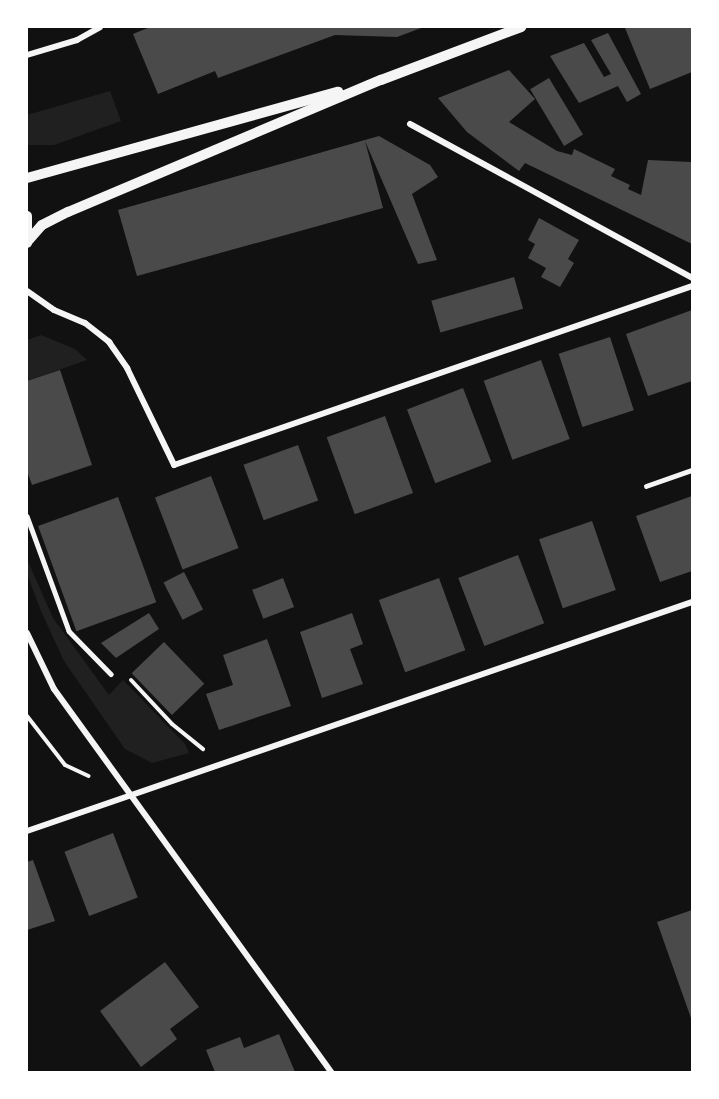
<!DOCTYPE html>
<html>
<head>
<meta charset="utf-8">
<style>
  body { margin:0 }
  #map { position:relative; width:719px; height:1099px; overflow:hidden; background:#111; font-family:Inter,sans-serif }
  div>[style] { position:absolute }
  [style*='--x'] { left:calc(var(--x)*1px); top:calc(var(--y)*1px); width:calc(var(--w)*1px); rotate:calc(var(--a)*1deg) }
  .green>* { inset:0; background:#202020 }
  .building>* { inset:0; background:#4a4a4a; transform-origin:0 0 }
  .path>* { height:4px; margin:-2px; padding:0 2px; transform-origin:2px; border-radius:2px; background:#f5f5f5 }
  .service>* { height:4.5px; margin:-2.25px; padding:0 2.25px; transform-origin:2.25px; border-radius:2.25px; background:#f5f5f5 }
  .minor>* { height:6px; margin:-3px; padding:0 3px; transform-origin:3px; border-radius:3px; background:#f5f5f5 }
  .tertiary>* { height:10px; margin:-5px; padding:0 5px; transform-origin:5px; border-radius:5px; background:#f5f5f5 }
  span { translate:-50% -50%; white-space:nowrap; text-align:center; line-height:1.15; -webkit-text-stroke:6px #fff; paint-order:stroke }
  .frame { position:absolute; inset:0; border:28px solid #fff; pointer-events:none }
</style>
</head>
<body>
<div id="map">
  <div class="green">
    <i style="clip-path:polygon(110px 91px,121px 121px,54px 145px,27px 145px,27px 115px)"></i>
    <i style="clip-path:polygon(41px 335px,75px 349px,87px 360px,27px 381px,27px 340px)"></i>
    <i style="clip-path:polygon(27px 559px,53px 618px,109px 695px,123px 680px,185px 744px,189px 753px,152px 763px,125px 749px,64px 661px,41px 611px,27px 574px)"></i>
  </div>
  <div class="building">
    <i style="clip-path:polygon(150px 27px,424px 27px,397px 37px,335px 35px,218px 78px,215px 71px,158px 94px,133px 34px)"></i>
    <i style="clip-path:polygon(692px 27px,692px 72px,650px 89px,625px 28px)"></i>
    <i style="clip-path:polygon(608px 33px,641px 94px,627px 102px,618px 86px,579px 103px,550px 56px,584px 43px,604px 77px,611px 74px,591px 40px)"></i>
    <i style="clip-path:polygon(509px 70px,535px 99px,509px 122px,557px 151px,572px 155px,574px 149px,615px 169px,611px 176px,630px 185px,628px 189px,641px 195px,648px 160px,692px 162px,692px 244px,525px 163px,519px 171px,467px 132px,438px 98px)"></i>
    <i style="left:549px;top:78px;width:66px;height:22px;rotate:59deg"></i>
    <i style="clip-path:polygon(379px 136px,430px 165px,438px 177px,412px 194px,437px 260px,418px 264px,365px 141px,383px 208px,137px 276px,118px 210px)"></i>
    <i style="clip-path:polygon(539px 218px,579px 240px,568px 259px,574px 263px,560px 287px,541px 277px,546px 268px,528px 258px,535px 244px,528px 240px)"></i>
    <i style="left:514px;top:277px;width:33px;height:86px;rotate:74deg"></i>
    <i style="clip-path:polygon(692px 310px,692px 381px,648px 396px,626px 334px)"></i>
    <i style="left:610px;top:337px;width:77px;height:54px;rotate:72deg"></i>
    <i style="left:541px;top:360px;width:84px;height:61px;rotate:70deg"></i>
    <i style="clip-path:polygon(60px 370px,92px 465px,32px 485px,27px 471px,27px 381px)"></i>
    <i style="left:463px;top:388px;width:79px;height:60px;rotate:69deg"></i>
    <i style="left:385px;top:416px;width:82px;height:62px;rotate:70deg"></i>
    <i style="left:298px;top:445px;width:59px;height:58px;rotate:70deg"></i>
    <i style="left:211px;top:476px;width:77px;height:60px;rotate:69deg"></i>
    <i style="clip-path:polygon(692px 496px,692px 571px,660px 582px,636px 516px)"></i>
    <i style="left:118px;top:497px;width:112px;height:85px;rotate:70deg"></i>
    <i style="left:592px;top:521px;width:73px;height:56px;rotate:71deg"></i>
    <i style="left:518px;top:555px;width:73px;height:64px;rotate:69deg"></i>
    <i style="left:184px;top:572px;width:42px;height:23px;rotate:63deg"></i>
    <i style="left:283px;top:578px;width:31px;height:33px;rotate:69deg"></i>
    <i style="left:439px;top:578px;width:77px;height:64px;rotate:70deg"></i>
    <i style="clip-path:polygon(149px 613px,159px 629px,116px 658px,101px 643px)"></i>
    <i style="clip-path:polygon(352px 613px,363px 644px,350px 649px,363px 684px,322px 698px,300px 632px)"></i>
    <i style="clip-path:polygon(267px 639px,291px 706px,219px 730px,206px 694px,233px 685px,223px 655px)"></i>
    <i style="left:164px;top:642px;width:58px;height:45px;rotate:46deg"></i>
    <i style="left:113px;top:833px;width:69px;height:52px;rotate:69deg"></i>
    <i style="clip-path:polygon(33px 860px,55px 921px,27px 930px,27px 862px)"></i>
    <i style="clip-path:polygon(692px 910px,692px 1021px,657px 922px)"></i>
    <i style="clip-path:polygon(165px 962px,199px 1007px,170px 1029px,177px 1039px,141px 1067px,100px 1011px)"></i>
    <i style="clip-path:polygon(279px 1034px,295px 1072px,215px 1072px,206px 1050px,240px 1037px,244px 1048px)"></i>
  </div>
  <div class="path">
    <i style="--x:131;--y:680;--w:60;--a:47"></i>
    <i style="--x:172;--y:724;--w:40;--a:39"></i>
    <i style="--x:27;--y:716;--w:62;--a:52.2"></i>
    <i style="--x:65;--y:765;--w:26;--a:25"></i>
  </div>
  <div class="service">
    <i style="--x:646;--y:486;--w:49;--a:-19.2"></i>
    <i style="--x:27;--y:516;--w:122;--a:69.9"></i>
    <i style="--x:69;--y:631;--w:60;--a:45.7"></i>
  </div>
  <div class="minor">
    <i style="--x:27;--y:55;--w:52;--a:-16.7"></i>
    <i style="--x:77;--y:40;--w:26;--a:-29"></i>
    <i style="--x:410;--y:124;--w:321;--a:28.6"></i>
    <i style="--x:27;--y:291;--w:33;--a:35"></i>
    <i style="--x:54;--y:310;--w:34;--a:23"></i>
    <i style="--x:85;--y:323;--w:31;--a:38"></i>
    <i style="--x:109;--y:342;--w:32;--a:55"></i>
    <i style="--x:127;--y:368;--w:108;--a:64.1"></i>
    <i style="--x:174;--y:465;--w:548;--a:-19.06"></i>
    <i style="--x:27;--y:633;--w:62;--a:64.3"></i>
    <i style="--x:54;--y:689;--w:473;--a:54.1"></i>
    <i style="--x:27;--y:831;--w:703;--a:-19"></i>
  </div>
  <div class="tertiary">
    <i style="--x:27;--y:178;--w:323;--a:-15.5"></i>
    <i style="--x:27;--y:216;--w:27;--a:90"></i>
    <i style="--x:28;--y:241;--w:21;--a:-49"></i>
    <i style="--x:42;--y:225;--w:29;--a:-27"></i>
    <i style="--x:68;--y:212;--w:340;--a:-22.9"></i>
    <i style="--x:381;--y:80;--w:150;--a:-20.7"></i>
  </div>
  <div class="frame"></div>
</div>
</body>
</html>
